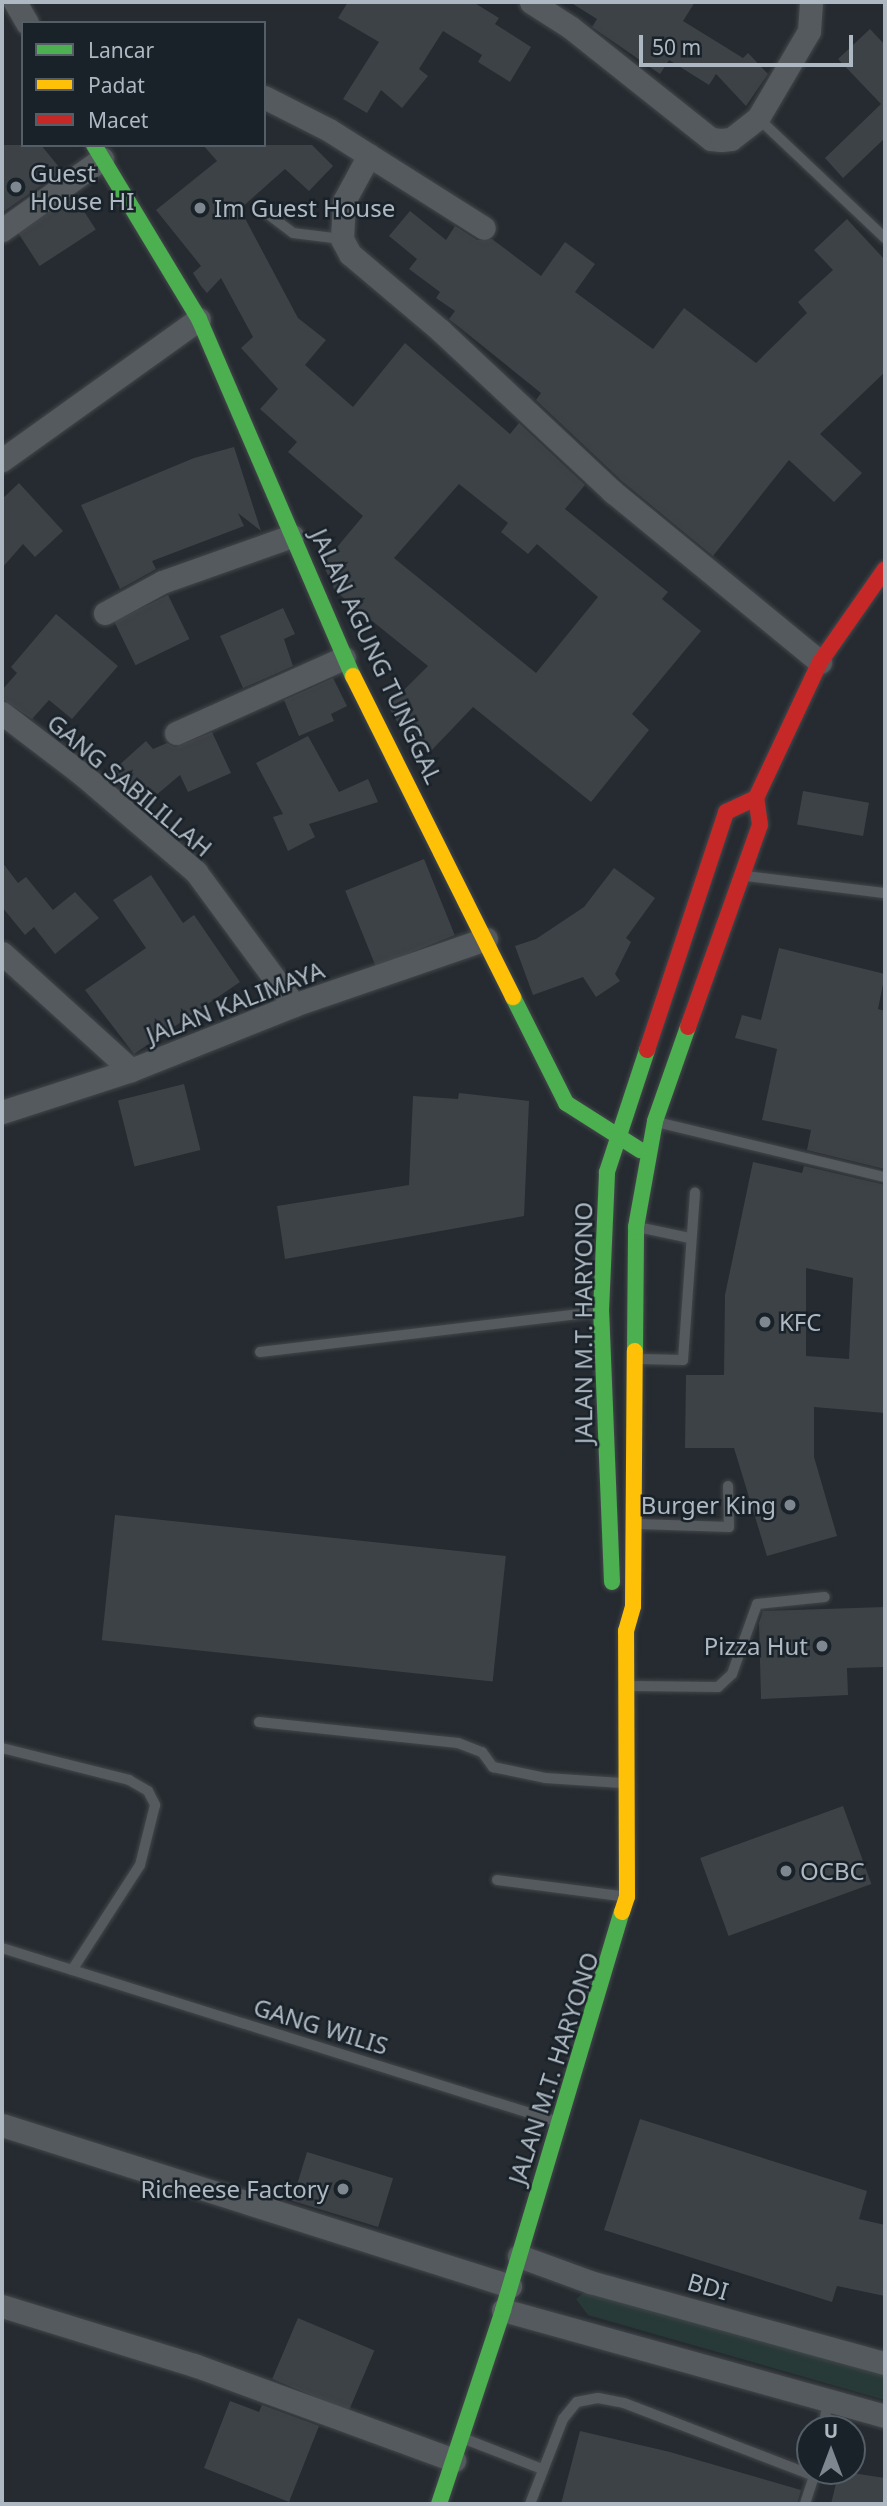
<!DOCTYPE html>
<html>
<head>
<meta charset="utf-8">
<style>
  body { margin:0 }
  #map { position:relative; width:887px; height:2506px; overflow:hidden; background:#252b30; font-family:"Noto Sans",sans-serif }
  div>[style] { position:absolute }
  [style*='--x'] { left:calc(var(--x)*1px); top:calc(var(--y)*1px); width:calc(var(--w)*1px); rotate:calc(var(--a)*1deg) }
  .green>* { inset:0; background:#283a38 }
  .building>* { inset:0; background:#3d4247; transform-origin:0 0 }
  .roads { filter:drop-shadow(0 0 2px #43474b) drop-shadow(0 0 2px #43474b) }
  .lane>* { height:10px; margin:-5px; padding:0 5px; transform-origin:5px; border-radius:5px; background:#555a5e }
  .street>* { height:23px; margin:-11.5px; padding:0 11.5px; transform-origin:11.5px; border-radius:11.5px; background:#555a5e }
  .fast>* { height:16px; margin:-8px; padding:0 8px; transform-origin:8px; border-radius:8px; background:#4caf50 }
  .slow>* { height:16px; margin:-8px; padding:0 8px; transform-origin:8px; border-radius:8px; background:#ffc107 }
  .jam>* { height:16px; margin:-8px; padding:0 8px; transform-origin:8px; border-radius:8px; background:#c62828 }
  .dots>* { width:19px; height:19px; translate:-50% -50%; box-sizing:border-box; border:4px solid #1a2229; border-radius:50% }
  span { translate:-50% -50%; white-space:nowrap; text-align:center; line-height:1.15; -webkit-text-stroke:5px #1a2229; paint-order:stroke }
  .poi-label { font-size:24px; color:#aeb8c2 }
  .left { translate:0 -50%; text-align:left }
  .right { translate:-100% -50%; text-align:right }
  .street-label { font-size:24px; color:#aeb8c2 }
  .frame { position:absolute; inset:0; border:4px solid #aeb8c2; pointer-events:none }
  .legend { position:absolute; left:21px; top:21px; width:245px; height:126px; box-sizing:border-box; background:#1a2229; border:2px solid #555e66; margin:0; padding:9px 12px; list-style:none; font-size:21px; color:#aeb8c2 }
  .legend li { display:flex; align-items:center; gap:14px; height:35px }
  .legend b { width:35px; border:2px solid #555e66 }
  .north { position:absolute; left:796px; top:2415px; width:70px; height:70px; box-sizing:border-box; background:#1a2229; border:2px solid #555e66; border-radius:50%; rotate:0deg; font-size:19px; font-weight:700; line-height:28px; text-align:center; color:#aeb8c2 }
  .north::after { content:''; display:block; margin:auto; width:24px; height:32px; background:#7e878f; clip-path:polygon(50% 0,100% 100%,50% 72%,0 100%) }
  .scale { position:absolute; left:639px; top:35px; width:214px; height:32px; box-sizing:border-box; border:4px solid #aeb8c2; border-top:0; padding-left:9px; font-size:21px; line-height:24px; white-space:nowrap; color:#aeb8c2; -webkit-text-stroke:5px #1a2229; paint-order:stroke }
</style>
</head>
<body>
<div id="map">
  <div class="green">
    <i style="clip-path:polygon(587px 2290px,885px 2372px,885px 2400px,588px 2315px,576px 2299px)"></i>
  </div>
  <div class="building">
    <i style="clip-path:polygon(348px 2px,473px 2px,499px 18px,495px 24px,531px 47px,510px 82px,478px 62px,482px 55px,443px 31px,419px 69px,428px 76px,402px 108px,381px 90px,367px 113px,343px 99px,379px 42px,338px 18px)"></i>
    <i style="clip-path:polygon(570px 2px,695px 2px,683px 21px,743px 58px,748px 53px,768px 74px,746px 106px,716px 74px,709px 85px,669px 60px,660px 74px,592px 27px,597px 19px)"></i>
    <i style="clip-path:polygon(870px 29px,885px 45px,885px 138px,843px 178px,825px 158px,881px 104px,838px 59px)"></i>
    <i style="clip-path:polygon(2px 145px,41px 145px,59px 167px,59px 173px,3px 212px)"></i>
    <i style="clip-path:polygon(evenodd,203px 145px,312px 145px,333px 166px,309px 191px,285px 169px,240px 209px,298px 318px,326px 340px,305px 365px,353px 407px,405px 343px,510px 434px,519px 423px,585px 485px,565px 509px,668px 592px,662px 599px,701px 631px,632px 714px,649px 730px,591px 802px,473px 707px,429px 753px,396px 720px,388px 706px,428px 666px,335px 591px,323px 564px,363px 516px,288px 452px,297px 442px,260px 409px,278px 389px,241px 348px,253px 337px,221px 278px,207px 293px,201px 286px,193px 273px,201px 266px,156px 210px,217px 161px,203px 145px,459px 484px,508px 523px,501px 532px,528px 554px,537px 544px,598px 597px,536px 673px,394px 558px,459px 484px)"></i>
    <i style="left:74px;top:196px;width:40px;height:67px;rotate:57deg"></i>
    <i style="clip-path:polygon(410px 211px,446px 240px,455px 226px,477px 240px,492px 239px,541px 276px,565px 242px,595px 264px,575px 292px,653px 349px,684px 308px,756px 363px,807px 313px,798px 302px,833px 270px,814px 250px,847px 219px,885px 260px,885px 372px,820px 434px,862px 473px,834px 502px,789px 460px,713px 556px,622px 481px,536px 400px,541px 393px,449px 319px,455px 311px,436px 298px,440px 292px,409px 269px,417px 259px,389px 236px)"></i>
    <i style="clip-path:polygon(234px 447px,261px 531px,238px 513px,244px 526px,152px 561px,156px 569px,120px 589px,81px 505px,194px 458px)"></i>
    <i style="clip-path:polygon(19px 483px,63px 531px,35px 557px,23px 544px,2px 568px,2px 499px)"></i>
    <i style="left:168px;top:595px;width:49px;height:60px;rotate:64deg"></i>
    <i style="clip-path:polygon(283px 608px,295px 634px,284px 639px,293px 666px,243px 688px,220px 636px)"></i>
    <i style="clip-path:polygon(56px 614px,118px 666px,72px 719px,49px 700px,32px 719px,2px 699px,2px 690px,17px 673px,11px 667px)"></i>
    <i style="clip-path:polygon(333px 678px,347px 706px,331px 714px,334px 721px,299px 736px,284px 700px)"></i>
    <i style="clip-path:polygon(212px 732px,231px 773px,188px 792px,180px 775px,142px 807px,108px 775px,146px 741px,153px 749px,167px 743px,175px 747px)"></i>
    <i style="clip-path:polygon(308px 736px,339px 792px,368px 779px,378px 802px,309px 824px,315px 837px,288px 851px,273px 817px,283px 814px,256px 763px)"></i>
    <i style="left:803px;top:791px;width:67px;height:34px;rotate:10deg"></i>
    <i style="left:424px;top:859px;width:82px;height:85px;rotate:68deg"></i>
    <i style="clip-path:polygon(2px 862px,18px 883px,26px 877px,53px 910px,75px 892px,99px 918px,55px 954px,34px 927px,25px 935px,2px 907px)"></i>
    <i style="clip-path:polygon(614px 868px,655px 898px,626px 938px,631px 942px,615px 974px,620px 981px,596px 997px,583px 977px,533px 995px,515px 946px,536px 939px,584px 907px)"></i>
    <i style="clip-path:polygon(151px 875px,183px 923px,194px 915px,240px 982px,134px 1054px,85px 990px,146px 948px,113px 900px)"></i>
    <i style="clip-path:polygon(779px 948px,885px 974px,878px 1009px,885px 1011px,885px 1169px,807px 1150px,811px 1130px,762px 1120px,777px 1049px,735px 1038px,742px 1015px,761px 1020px)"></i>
    <i style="left:184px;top:1084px;width:68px;height:68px;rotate:76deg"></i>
    <i style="clip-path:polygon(459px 1093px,529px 1101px,524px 1216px,285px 1259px,277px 1206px,409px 1185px,413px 1096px,458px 1099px)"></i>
    <i style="clip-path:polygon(evenodd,753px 1162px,802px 1173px,804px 1166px,885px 1185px,885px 1413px,814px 1407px,814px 1457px,837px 1536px,767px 1556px,734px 1448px,685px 1448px,686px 1375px,724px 1375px,725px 1295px,753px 1162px,806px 1268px,853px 1278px,849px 1359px,806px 1356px,806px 1268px)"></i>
    <i style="left:115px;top:1515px;width:393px;height:126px;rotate:6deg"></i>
    <i style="clip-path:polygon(885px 1607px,885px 1667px,847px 1668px,848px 1695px,761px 1699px,759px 1623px,763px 1611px)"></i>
    <i style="left:843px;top:1806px;width:83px;height:152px;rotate:70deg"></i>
    <i style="clip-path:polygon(640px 2119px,867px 2191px,859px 2219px,885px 2225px,885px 2296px,837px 2286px,832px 2302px,604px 2230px)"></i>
    <i style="left:307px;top:2152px;width:90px;height:51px;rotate:17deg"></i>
    <i style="left:298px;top:2318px;width:83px;height:66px;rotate:23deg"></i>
    <i style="clip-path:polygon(230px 2401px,259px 2412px,262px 2405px,319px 2426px,289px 2502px,204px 2468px)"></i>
    <i style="clip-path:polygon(580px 2431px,670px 2452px,801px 2490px,797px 2504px,561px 2504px)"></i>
    <i style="clip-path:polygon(839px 2471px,885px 2478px,885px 2504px,831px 2504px)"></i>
  </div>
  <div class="roads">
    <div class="lane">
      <i style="--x:758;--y:118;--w:175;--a:43.4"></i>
      <i style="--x:268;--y:214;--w:31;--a:37"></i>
      <i style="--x:293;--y:233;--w:49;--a:7"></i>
      <i style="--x:746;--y:876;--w:140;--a:7"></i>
      <i style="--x:661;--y:1123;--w:230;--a:13.6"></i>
      <i style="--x:642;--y:1228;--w:49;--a:11.8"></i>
      <i style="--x:260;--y:1352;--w:337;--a:-6.8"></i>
      <i style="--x:641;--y:1359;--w:42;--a:1.4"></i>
      <i style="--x:683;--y:1360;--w:168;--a:-85.9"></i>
      <i style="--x:638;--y:1524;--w:91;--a:1.9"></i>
      <i style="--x:729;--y:1527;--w:41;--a:-91.4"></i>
      <i style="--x:632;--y:1686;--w:86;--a:0.7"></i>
      <i style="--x:718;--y:1687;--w:19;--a:-43"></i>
      <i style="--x:732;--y:1674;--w:74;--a:-70.3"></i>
      <i style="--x:757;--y:1604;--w:68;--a:-5.9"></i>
      <i style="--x:259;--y:1722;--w:200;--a:6"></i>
      <i style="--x:458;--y:1743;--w:26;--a:21"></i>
      <i style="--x:482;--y:1752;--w:19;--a:54"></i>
      <i style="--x:493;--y:1767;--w:53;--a:11.9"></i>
      <i style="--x:545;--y:1778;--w:77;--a:3.7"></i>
      <i style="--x:2;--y:1748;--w:131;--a:14.1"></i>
      <i style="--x:129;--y:1780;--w:22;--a:30"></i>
      <i style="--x:148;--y:1791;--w:16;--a:63"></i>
      <i style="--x:155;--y:1805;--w:62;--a:104"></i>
      <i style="--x:140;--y:1865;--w:125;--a:122.9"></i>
      <i style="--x:497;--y:1880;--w:125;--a:7.4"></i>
      <i style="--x:2;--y:1948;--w:579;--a:17.37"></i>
      <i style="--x:823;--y:2429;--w:29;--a:-80"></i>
      <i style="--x:465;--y:2439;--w:83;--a:21.3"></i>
      <i style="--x:530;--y:2504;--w:91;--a:-68.8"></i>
      <i style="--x:563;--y:2419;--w:22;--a:-51"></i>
      <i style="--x:577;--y:2402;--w:21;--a:-11"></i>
      <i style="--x:598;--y:2398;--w:26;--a:11"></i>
      <i style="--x:624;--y:2403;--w:204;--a:21"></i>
      <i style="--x:814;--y:2476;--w:29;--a:108"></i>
    </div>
    <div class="street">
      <i style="--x:15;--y:2;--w:24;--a:60"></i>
      <i style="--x:531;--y:2;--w:46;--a:32.7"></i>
      <i style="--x:570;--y:27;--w:180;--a:38.5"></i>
      <i style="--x:711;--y:139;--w:10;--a:6"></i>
      <i style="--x:721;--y:140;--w:10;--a:-6"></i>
      <i style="--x:731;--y:139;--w:34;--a:-38"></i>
      <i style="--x:758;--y:118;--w:101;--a:-59.6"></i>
      <i style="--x:809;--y:31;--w:29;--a:-86"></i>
      <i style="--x:264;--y:97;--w:73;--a:26.9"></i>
      <i style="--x:329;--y:130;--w:183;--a:32.3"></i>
      <i style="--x:369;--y:155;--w:52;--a:118.5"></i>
      <i style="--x:344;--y:201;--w:38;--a:93"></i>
      <i style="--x:342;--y:239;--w:17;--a:62"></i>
      <i style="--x:350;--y:254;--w:119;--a:40.2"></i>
      <i style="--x:441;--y:331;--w:236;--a:43.1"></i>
      <i style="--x:613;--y:492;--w:268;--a:39.4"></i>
      <i style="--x:2;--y:230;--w:123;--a:-35.4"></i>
      <i style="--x:2;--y:460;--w:242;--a:-35.6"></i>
      <i style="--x:105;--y:613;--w:65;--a:-28.5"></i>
      <i style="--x:162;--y:582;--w:138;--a:-19.5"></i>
      <i style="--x:2;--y:713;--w:102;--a:37.4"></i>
      <i style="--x:83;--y:775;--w:149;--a:40.6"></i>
      <i style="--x:196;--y:872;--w:165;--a:53.6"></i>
      <i style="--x:176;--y:733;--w:184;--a:-24.1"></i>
      <i style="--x:2;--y:953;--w:174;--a:42.2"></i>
      <i style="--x:2;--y:1112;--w:136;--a:-18"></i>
      <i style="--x:131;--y:1070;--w:175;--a:-21.7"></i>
      <i style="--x:294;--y:1005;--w:203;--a:-19"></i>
      <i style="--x:2;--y:2125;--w:533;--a:17.58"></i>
      <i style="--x:519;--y:2256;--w:76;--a:20.1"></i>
      <i style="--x:590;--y:2282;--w:306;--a:15.4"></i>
      <i style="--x:2;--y:2306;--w:201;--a:17.1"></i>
      <i style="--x:194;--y:2365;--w:277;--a:20.1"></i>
      <i style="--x:503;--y:2310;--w:396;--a:15.5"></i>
    </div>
    <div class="fast">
      <i style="--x:94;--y:145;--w:203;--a:58.9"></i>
      <i style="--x:199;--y:319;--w:389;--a:66.7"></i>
      <i style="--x:513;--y:997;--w:119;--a:63.4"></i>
      <i style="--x:566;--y:1103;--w:88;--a:32.4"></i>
      <i style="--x:635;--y:1351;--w:124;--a:-89.5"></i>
      <i style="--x:636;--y:1227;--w:108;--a:-79.8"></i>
      <i style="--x:655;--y:1121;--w:100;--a:-70.7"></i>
      <i style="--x:612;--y:1582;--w:271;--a:-92.3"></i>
      <i style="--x:601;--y:1311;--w:139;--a:-87.5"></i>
      <i style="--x:607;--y:1172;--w:128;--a:-71.8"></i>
      <i style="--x:439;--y:2504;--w:204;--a:-71.7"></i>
      <i style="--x:503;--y:2310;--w:415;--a:-73.4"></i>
    </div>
    <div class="slow">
      <i style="--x:353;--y:676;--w:359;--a:63.5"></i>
      <i style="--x:622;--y:1912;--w:16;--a:-72"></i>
      <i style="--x:627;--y:1897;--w:266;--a:-90.2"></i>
      <i style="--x:626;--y:1631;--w:26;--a:-74"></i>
      <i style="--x:633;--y:1606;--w:255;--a:-89.6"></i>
    </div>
    <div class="jam">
      <i style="--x:688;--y:1027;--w:214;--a:-70.4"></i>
      <i style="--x:760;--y:825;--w:27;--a:-98"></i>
      <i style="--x:756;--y:798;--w:150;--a:-64.8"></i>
      <i style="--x:820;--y:662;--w:113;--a:-55"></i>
      <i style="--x:647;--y:1050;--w:251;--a:-71.6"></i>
      <i style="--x:726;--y:812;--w:33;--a:-25"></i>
    </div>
  </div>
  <div class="dots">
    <i style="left:16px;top:187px;background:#7e878f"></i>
    <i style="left:200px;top:208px;background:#7e878f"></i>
    <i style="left:765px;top:1322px;background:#7e878f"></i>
    <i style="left:790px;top:1505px;background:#7e878f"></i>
    <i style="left:822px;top:1646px;background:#7e878f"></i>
    <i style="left:786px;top:1871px;background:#7e878f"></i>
    <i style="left:343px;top:2189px;background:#7e878f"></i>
  </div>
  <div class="poi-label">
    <span class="left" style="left:30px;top:187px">Guest<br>House HI</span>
    <span class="left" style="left:214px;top:208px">Im Guest House</span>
    <span class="left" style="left:779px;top:1322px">KFC</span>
    <span class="right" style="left:776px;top:1505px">Burger King</span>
    <span class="right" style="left:808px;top:1646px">Pizza Hut</span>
    <span class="left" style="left:800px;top:1871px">OCBC</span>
    <span class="right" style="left:329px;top:2189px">Richeese Factory</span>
  </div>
  <div class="street-label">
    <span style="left:377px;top:656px;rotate:65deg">JALAN AGUNG TUNGGAL</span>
    <span style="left:130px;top:785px;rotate:40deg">GANG SABILILLAH</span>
    <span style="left:235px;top:1002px;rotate:-21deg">JALAN KALIMAYA</span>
    <span style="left:583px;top:1323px;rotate:-90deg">JALAN M.T. HARYONO</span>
    <span style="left:321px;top:2026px;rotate:17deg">GANG WILIS</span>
    <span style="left:553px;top:2068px;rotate:-72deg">JALAN M.T. HARYONO</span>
    <span style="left:708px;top:2286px;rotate:16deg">BDI</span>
  </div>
  <div class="frame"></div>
  <ul class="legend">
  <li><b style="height:9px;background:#4caf50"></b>Lancar</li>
  <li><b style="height:9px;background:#ffc107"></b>Padat</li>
  <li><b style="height:9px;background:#c62828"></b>Macet</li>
  </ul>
  <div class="north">U</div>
  <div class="scale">50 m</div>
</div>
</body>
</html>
